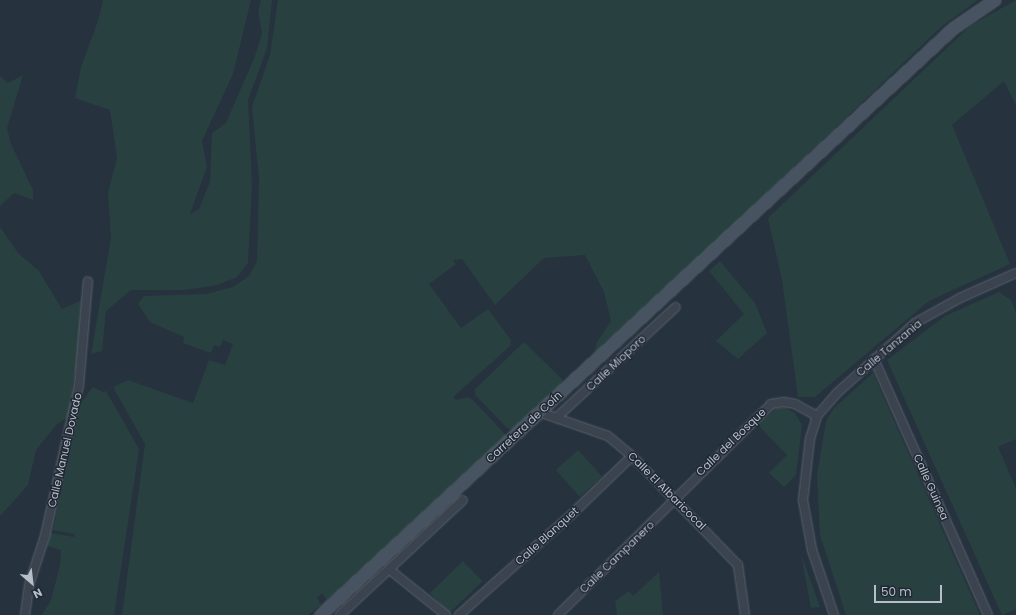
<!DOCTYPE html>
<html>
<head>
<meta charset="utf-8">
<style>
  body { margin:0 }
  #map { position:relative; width:1016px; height:615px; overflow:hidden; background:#26323e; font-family:Poppins,sans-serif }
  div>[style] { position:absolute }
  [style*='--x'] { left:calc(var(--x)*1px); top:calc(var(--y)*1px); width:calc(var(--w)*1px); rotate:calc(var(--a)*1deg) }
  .green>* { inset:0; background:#294040; transform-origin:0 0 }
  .roads { filter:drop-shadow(0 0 1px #58616c) drop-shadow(0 0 1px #58616c) }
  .street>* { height:8px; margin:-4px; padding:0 4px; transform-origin:4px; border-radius:4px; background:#3a434e }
  .secondary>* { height:11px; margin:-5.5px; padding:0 5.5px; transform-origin:5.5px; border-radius:5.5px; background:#485361 }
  span { translate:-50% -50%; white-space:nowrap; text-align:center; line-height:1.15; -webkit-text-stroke:3px #1f2833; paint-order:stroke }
  .street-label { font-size:11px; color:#b6bec9 }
  .north { position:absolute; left:12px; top:563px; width:40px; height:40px; -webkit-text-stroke:3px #1f2833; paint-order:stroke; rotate:152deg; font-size:11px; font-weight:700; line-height:16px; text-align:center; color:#b6bec9 }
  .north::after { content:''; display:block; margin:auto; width:14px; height:18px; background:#b6bec9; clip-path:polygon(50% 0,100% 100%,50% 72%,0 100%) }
  .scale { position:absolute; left:874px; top:585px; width:68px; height:18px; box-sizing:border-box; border:2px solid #b6bec9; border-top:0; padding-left:5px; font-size:12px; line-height:14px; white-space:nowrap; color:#b6bec9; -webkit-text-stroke:3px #1f2833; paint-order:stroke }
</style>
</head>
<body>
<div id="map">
  <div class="green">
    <i style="clip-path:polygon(103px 0,251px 0,233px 74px,202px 141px,207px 167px,190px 214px,199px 209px,210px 182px,212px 133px,226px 123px,255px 56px,262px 33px,258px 12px,261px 0,272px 0,267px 48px,248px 100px,252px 186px,248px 263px,237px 277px,217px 285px,185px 290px,131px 290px,106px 311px,102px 351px,91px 354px,111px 238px,108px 193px,117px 158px,110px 110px,75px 98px,81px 67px,98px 21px)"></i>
    <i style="clip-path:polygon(278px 0,978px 0,942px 26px,722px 236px,594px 352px,597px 342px,611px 321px,604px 292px,585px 255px,544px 258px,495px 305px,462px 259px,453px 260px,456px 264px,429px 284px,461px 328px,488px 309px,511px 340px,510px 346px,453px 397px,456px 400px,468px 397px,473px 400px,506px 435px,327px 601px,322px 593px,317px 598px,321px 605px,308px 615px,122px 615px,145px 444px,113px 387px,128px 380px,193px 403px,209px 360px,225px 365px,233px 344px,223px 340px,220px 347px,214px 345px,211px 353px,183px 343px,184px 337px,150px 322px,138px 304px,144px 296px,206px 294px,233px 287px,249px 276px,257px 261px,259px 179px,252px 107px,270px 55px)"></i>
    <i style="clip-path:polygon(1016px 0,1016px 105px,1004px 81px,952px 125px,1010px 264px,929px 301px,815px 397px,798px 397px,782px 280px,768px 218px,970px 26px)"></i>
    <i style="clip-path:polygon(23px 75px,7px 128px,11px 144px,33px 190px,33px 200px,14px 193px,0 206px,0 76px,8px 83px)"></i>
    <i style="clip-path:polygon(0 227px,19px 254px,39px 271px,62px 309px,82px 300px,77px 359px,68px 417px,56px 425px,36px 450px,28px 485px,0 516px)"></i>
    <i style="clip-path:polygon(720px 261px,755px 303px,767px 333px,738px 359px,716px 341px,744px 314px,709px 271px)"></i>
    <i style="clip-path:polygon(999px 292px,1011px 300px,1016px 312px,1016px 439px,998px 447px,1016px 488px,1016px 609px,1002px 615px,887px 360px,945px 316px)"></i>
    <i style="clip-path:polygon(524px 342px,564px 381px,512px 430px,507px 428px,476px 396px,474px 390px)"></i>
    <i style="clip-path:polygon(873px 373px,980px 615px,846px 615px,820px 535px,817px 476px,826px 421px,834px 408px)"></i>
    <i style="clip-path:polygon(93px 387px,103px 392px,106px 391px,139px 449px,114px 615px,42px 615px,51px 600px,60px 565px,61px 550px,47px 546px,51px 533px,74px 537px,74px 534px,53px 530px,80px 404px)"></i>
    <i style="clip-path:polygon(777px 408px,785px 408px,795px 413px,802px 425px,796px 475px,784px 487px,769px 473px,787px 455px,757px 424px)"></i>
    <i style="left:578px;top:450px;width:36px;height:30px;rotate:48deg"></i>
    <i style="clip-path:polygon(801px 554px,820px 607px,811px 608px)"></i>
    <i style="left:463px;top:561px;width:28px;height:46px;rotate:46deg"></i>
    <i style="clip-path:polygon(659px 572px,663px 615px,617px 615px,615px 601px,629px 591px,633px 596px)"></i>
  </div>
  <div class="roads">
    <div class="street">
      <i style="--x:874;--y:359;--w:280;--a:66"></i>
      <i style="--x:539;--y:412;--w:73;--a:19.2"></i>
      <i style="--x:608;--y:436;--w:31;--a:40"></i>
      <i style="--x:632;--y:456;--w:152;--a:45.8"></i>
      <i style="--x:738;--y:565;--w:50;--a:82"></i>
      <i style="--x:556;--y:418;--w:163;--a:-42.8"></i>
      <i style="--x:390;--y:570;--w:72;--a:38.8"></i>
      <i style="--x:25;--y:615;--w:30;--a:-82"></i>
      <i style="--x:29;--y:585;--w:52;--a:-71.9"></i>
      <i style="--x:45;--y:536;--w:155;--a:-77.3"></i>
      <i style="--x:79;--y:385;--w:104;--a:-85.1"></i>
      <i style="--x:340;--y:615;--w:168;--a:-43.1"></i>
      <i style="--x:459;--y:615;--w:153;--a:-41.8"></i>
      <i style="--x:573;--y:513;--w:82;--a:-44"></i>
      <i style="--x:558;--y:615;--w:300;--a:-44.7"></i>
      <i style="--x:771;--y:404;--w:12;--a:-9"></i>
      <i style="--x:783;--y:402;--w:12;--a:9"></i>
      <i style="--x:795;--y:404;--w:25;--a:29"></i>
      <i style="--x:834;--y:615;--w:69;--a:-108.7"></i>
      <i style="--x:812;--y:550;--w:51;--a:-100.2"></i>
      <i style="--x:803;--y:500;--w:61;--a:-83.5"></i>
      <i style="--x:810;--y:439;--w:24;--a:-73"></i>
      <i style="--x:817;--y:416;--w:30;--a:-49"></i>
      <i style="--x:837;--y:393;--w:105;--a:-41.9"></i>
      <i style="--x:915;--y:323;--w:51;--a:-29.1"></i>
      <i style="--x:960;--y:298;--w:61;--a:-24.1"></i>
    </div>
    <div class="secondary">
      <i style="--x:320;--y:615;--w:863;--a:-42.84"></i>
      <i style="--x:953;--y:28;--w:50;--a:-34.3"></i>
    </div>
  </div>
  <div class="street-label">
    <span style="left:889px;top:348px;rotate:-40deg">Calle Tanzania</span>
    <span style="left:616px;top:363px;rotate:-43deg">Calle Mioporo</span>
    <span style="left:524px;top:427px;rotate:-43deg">Carretera de Coín</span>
    <span style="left:731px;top:442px;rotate:-44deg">Calle del Bosque</span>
    <span style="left:65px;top:450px;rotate:-77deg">Calle Manuel Dovado</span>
    <span style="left:931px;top:487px;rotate:66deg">Calle Guinea</span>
    <span style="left:667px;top:491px;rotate:45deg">Calle El Albaricocal</span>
    <span style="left:547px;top:536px;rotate:-42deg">Calle Blanquet</span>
    <span style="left:617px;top:557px;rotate:-44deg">Calle Campanero</span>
  </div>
  <div class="north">N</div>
  <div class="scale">50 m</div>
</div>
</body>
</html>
